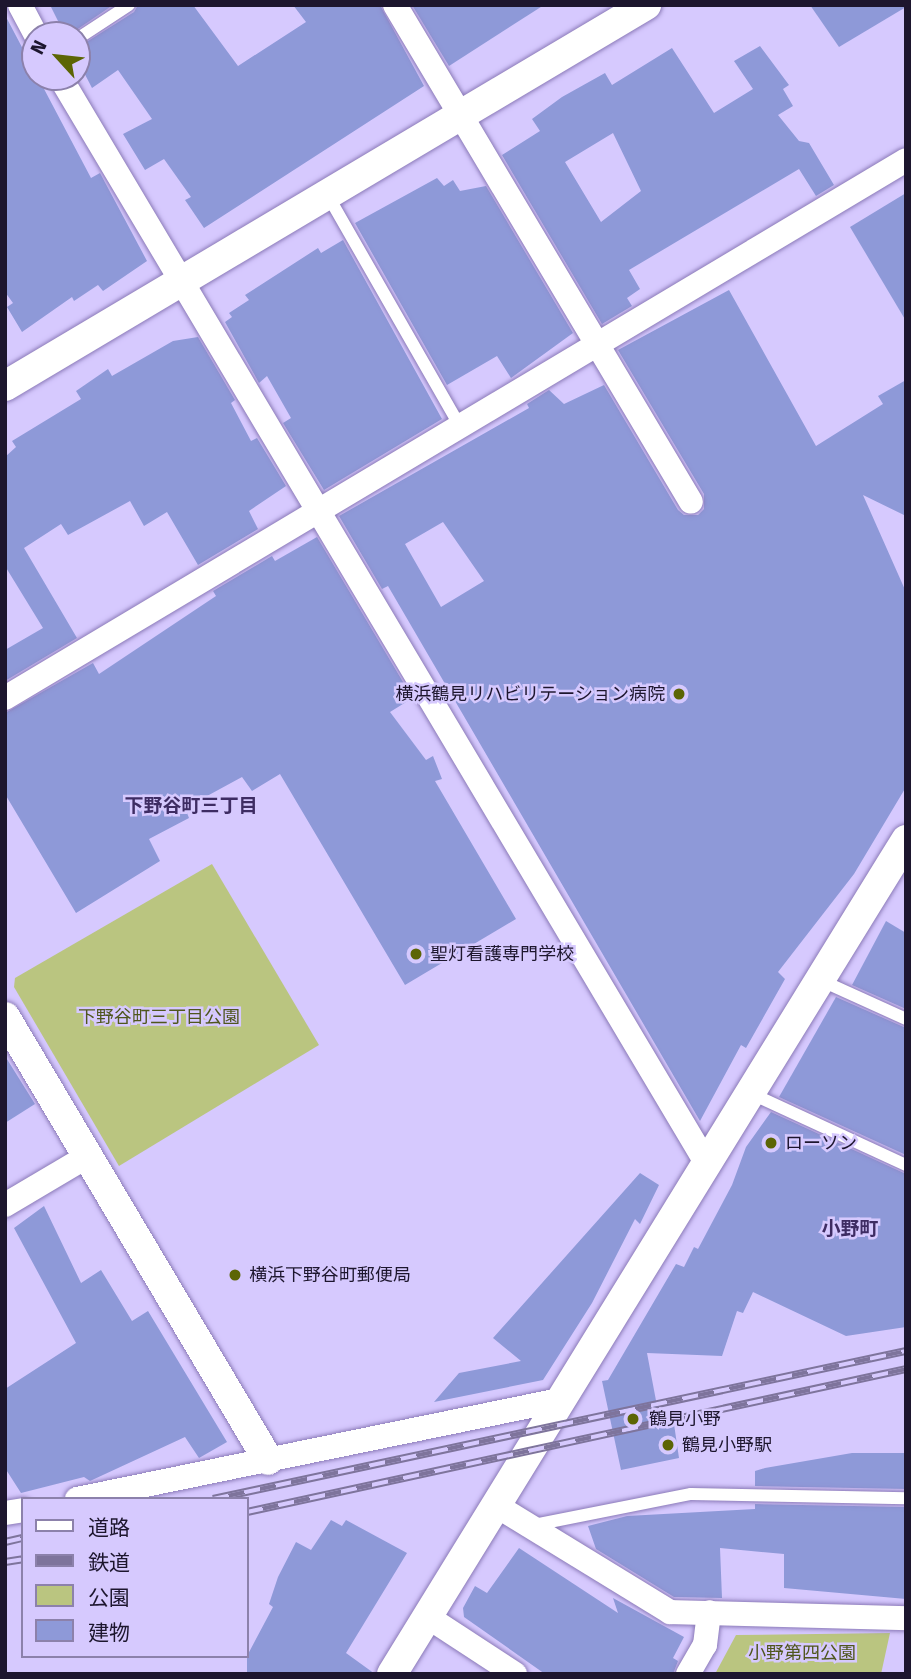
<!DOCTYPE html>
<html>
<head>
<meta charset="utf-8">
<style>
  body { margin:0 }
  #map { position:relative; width:911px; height:1679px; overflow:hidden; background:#d6c9fe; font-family:"Fira Sans","Noto Sans JP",sans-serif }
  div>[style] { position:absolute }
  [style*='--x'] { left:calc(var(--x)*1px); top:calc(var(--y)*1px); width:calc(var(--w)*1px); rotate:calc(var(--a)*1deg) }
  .green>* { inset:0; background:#bac580 }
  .building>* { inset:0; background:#8e99d8 }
  .roads { filter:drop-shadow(0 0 2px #8b7ab8) drop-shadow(0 0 2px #8b7ab8) }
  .service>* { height:12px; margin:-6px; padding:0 6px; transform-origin:6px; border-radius:6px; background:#fff }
  .minor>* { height:24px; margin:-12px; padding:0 12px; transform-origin:12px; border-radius:12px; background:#fff }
  .tertiary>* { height:30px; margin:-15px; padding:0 15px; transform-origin:15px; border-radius:15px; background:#fff }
  .rail>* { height:8px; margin-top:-4px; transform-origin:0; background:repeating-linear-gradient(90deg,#d6c9fe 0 16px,#7e749c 0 32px); box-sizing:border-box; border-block:2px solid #7e749c }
  .dots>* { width:19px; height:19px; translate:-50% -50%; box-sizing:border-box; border:4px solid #d6c9fe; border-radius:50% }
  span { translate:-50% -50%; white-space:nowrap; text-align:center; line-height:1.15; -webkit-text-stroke:5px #d6c9fe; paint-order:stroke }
  .poi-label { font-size:18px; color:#1d162e }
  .right { translate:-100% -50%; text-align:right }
  .left { translate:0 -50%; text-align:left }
  .park-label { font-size:18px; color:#4f561d }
  .neighbourhood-label { font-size:19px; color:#3e2c63; font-weight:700 }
  .frame { position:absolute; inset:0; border:7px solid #1d162e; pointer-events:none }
  .legend { position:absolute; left:21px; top:1497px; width:228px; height:161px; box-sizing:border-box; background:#d6c9fe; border:2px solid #8c81ab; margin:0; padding:9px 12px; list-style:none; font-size:21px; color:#1d162e }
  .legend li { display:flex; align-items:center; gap:14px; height:35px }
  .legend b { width:35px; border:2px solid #8c81ab }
  .north { position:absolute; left:21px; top:21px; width:70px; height:70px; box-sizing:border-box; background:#d6c9fe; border:2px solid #8c81ab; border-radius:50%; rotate:297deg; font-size:19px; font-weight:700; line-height:28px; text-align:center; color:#1d162e }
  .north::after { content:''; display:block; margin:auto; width:24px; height:32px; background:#5c6505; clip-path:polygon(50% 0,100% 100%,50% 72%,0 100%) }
</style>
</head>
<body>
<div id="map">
  <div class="green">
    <i style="clip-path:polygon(212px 864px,319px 1045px,119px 1166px,14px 987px,15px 978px)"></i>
    <i style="clip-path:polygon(890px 1633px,881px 1674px,715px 1674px,736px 1635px)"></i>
  </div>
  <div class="building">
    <i style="clip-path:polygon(50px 5px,113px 5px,69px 35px,65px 35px)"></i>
    <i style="clip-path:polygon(138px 5px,193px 5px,238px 66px,306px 22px,293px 5px,380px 5px,424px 86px,204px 228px,185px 200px,191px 197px,164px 159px,145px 170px,123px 134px,152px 119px,118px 70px,92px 88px,77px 59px,77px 48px,134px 12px)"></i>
    <i style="clip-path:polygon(412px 5px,544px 5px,449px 66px)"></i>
    <i style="clip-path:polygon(810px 5px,906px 5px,906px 7px,839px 47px)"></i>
    <i style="clip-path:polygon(5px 15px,91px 178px,100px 173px,147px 261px,103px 291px,98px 285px,74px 301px,72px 297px,22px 332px,7px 307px,13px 303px,5px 292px)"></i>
    <i style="clip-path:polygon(evenodd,760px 46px,789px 85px,783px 89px,793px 106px,778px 115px,799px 141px,809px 143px,834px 185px,816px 196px,799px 169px,629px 270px,640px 289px,627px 298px,632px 306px,602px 324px,502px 155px,540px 131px,532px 119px,562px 97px,605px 73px,612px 85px,672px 48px,714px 113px,753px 89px,734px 61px,760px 46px,613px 133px,641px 191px,601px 222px,565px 162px,613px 133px)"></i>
    <i style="clip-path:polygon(437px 178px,444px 186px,453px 180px,460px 191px,486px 186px,573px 333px,511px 378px,497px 356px,447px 385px,355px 223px)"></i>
    <i style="clip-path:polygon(906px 193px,906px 321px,850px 227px)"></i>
    <i style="clip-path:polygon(343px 240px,442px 419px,324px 490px,283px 423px,291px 418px,267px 376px,259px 383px,225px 322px,232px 317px,229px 313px,249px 300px,245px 295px,318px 248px,321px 253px)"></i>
    <i style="clip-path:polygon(evenodd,729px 290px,816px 446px,883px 404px,878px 396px,906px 380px,906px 516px,863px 495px,906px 592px,906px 787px,854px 874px,778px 972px,785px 979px,746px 1048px,741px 1045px,700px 1121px,388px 586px,382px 589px,339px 516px,529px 408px,527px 404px,549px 390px,564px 404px,604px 385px,678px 510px,684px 515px,698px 515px,704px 509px,704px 494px,618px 350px,729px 290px,443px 522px,484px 581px,441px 607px,405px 544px,443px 522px)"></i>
    <i style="clip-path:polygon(198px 337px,235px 400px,231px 403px,251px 441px,257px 438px,286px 486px,249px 511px,258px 529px,198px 565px,167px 512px,144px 526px,130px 501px,68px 535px,61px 524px,24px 548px,77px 638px,5px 681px,5px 650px,43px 628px,5px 566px,5px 457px,16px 447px,12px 441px,81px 399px,76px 391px,108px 369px,112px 376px,173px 341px)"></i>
    <i style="clip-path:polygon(317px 537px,406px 687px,411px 699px,390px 712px,426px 760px,433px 756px,442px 779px,435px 781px,516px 919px,405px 985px,280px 774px,252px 791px,242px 777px,185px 808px,189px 818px,149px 839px,160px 861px,76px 913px,5px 794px,5px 713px,93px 663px,99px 674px,216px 596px,213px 591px,272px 556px,275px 561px)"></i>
    <i style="clip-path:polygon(886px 921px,906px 933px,906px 1009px,852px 985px)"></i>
    <i style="clip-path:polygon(836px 997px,906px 1028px,906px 1155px,779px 1097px)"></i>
    <i style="clip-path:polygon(5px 1056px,35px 1104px,5px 1123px)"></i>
    <i style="clip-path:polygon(771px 1112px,906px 1174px,906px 1327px,846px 1336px,753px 1292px,743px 1313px,737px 1311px,722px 1356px,647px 1353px,661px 1427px,674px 1424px,679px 1458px,621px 1470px,602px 1381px,608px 1380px,676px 1264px,684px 1267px,694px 1247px,698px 1249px,732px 1185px,746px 1147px)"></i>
    <i style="clip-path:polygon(640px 1173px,659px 1185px,640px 1224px,635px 1219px,592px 1303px,543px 1380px,434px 1402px,459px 1373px,521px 1361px,493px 1338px)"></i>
    <i style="clip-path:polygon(44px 1206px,81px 1283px,101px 1270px,132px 1321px,148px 1311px,227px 1442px,199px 1458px,185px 1437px,90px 1481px,84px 1477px,21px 1493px,5px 1468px,5px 1389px,76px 1343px,14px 1228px)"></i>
    <i style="clip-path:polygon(852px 1453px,906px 1453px,906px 1489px,755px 1486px,755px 1471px,765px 1468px)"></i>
    <i style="clip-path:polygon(755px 1504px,906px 1507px,906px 1599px,784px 1588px,784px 1554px,720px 1548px,722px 1598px,674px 1597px,596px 1549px,588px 1526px,627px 1516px,755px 1509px)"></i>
    <i style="clip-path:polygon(331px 1520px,342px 1526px,346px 1520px,407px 1553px,346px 1653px,375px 1674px,247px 1674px,247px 1656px,273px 1607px,269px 1604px,278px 1577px,296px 1542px,311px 1550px)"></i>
    <i style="clip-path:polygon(519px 1548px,618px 1613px,613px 1598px,684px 1637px,673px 1658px,678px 1661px,673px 1674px,545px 1674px,464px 1617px,463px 1608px,475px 1586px,487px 1593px)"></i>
  </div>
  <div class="roads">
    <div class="service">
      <i style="--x:77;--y:39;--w:62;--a:-33.2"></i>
      <i style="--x:327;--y:194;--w:267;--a:60.2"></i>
      <i style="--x:820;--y:980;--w:94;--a:24.4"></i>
      <i style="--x:750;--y:1093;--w:172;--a:24.8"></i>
      <i style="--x:534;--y:1525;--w:160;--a:-11.2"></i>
      <i style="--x:691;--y:1494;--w:215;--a:1.1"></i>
    </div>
    <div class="minor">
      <i style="--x:20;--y:5;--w:34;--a:62"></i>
      <i style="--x:395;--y:5;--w:578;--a:59.22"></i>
      <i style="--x:60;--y:77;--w:1265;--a:59.24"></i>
      <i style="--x:5;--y:698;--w:1049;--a:-30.84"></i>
      <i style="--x:5;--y:1205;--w:96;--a:-30.6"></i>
      <i style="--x:77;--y:1499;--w:494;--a:-11.6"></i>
      <i style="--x:497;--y:1506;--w:203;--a:31.5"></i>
      <i style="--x:670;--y:1612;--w:236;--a:1.5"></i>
      <i style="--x:5;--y:1513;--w:18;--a:-9"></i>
      <i style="--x:428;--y:1617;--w:104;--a:33.2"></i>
      <i style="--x:688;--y:1674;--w:34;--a:-60"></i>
      <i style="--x:705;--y:1645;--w:33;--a:-83"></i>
    </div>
    <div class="tertiary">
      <i style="--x:5;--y:386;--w:746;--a:-30.73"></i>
      <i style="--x:5;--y:1017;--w:515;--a:59.3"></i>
      <i style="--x:392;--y:1674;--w:980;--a:-58.35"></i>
    </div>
  </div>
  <div class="rail">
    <i style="--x:213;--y:1499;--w:709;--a:-12.06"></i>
    <i style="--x:247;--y:1512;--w:674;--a:-12.24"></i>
    <i style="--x:5;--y:1542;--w:18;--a:-13"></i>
    <i style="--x:5;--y:1562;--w:18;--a:-9"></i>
  </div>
  <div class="dots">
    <i style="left:679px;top:694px;background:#5c6505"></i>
    <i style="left:416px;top:954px;background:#5c6505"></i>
    <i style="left:771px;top:1143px;background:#5c6505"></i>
    <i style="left:235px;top:1275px;background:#5c6505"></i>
    <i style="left:633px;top:1419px;background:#5c6505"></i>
    <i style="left:668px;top:1445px;background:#5c6505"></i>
  </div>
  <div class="poi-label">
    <span class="right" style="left:665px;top:694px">横浜鶴見リハビリテーション病院</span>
    <span class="left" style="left:430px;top:954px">聖灯看護専門学校</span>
    <span class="left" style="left:785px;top:1143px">ローソン</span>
    <span class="left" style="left:249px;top:1275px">横浜下野谷町郵便局</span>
    <span class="left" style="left:649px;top:1419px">鶴見小野</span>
    <span class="left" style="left:682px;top:1445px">鶴見小野駅</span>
  </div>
  <div class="park-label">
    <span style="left:159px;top:1017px">下野谷町三丁目公園</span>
    <span style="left:802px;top:1653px">小野第四公園</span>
  </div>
  <div class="neighbourhood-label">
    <span style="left:191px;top:806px">下野谷町三丁目</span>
    <span style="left:850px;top:1229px">小野町</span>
  </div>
  <div class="frame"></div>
  <ul class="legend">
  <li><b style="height:9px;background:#fff"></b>道路</li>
  <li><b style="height:9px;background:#7e749c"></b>鉄道</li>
  <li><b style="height:19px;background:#bac580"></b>公園</li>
  <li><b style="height:19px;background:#8e99d8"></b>建物</li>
  </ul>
  <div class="north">N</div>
</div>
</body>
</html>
